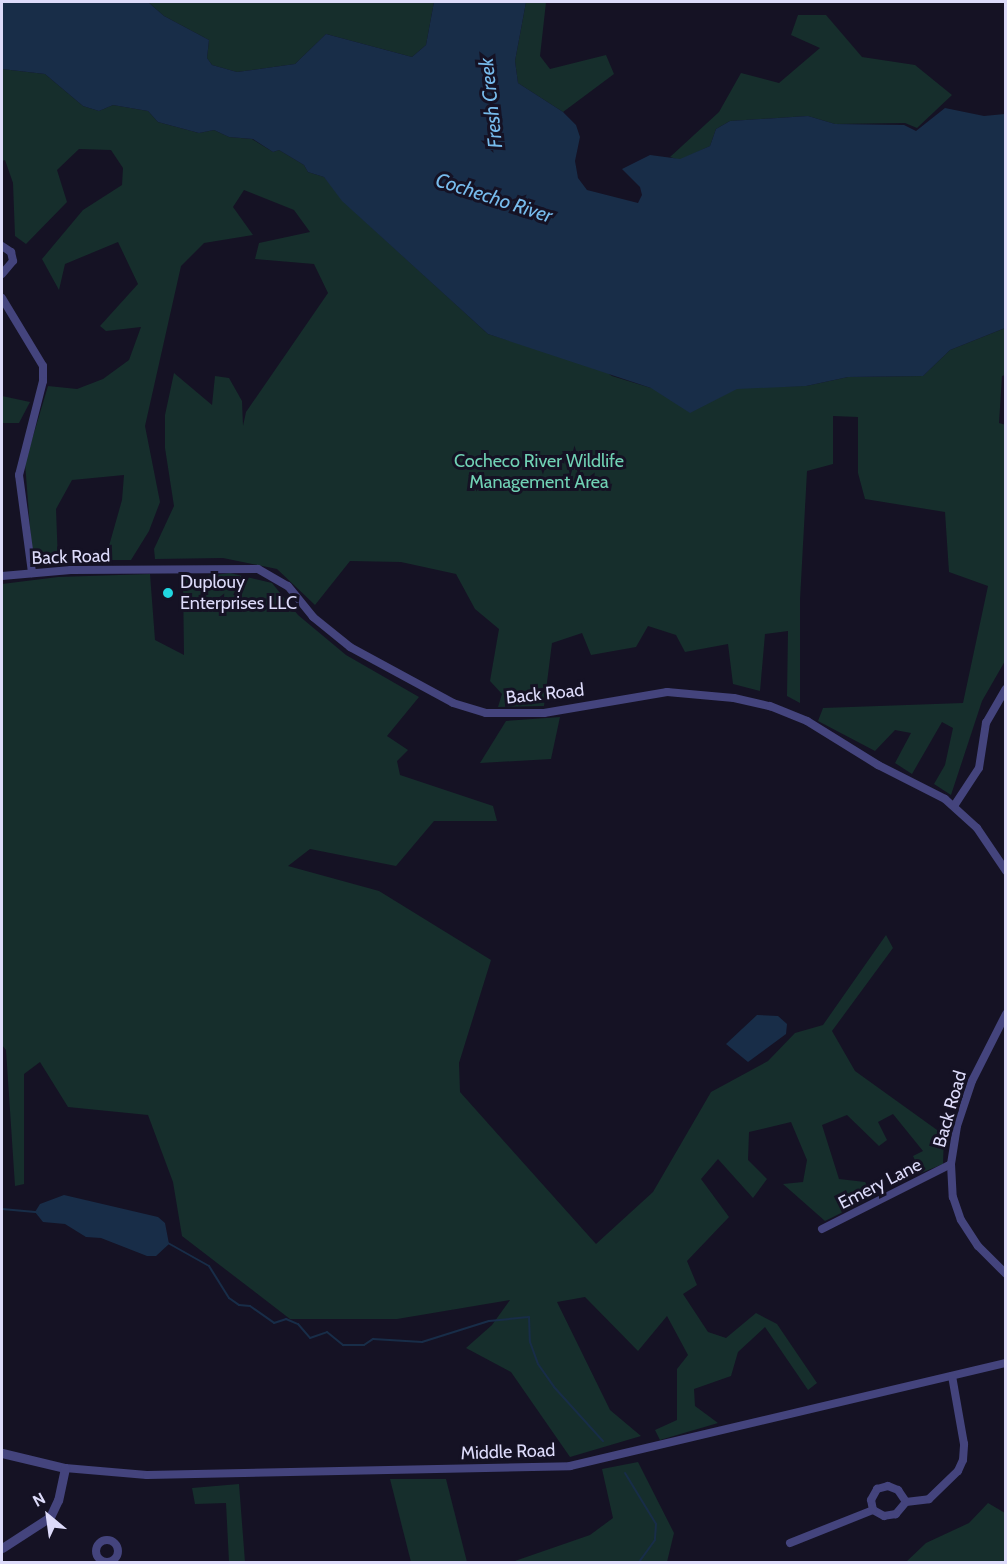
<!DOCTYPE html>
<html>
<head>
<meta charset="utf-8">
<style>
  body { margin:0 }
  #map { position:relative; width:1007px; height:1564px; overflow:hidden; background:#151224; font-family:Cabin,sans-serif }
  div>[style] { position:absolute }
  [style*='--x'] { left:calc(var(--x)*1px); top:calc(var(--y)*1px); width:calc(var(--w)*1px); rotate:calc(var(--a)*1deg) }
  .green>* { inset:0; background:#162e2c }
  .water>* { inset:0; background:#182d48 }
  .stream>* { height:2px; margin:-1px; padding:0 1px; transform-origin:1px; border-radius:1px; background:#182d48 }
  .minor>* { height:8px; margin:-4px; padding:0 4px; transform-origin:4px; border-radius:4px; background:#44447d }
  .minor>.ring { margin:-4px; padding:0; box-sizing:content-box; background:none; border:8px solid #44447d; border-radius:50% }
  .tertiary>* { height:9px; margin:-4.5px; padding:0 4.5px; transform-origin:4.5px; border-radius:4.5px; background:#44447d }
  .dots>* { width:16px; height:16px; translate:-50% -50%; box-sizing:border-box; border:3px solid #151224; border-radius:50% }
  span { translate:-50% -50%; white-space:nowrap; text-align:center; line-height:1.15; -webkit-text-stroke:6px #151224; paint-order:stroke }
  .park-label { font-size:18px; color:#70d1b4 }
  .street-label { font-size:18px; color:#dddbfa }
  .poi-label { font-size:18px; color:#dddbfa }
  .left { translate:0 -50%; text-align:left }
  .water-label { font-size:20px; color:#77bbec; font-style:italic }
  .frame { position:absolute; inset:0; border:3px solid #dddbfa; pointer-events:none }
  .north { position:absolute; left:18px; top:1486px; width:60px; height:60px; -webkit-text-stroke:4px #151224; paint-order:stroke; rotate:331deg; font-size:16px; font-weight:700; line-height:24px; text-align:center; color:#dddbfa }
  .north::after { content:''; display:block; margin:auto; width:21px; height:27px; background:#dddbfa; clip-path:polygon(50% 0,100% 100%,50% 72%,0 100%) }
</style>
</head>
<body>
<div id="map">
  <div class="green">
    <i style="clip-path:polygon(148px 2px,434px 2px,426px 45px,412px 57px,326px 34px,295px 64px,237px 72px,212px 65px,207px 58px,209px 40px,164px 16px)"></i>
    <i style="clip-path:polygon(526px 2px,546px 2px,540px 56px,550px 69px,606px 55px,614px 74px,563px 112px,518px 83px,515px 61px)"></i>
    <i style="clip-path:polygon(798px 15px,826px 15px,862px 57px,915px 65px,952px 95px,917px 128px,905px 123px,835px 124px,808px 116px,730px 121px,716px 129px,710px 146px,680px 160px,670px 157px,719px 112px,741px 73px,779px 83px,820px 48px,791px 35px)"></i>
    <i style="clip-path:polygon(2px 69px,45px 74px,83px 106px,99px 111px,113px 105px,148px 111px,158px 122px,199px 133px,214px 130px,229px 137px,252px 139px,273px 152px,279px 150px,304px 165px,308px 172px,324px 177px,357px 214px,488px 334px,600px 368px,612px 376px,651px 388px,806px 386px,848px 377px,923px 376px,950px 350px,1005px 328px,1005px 375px,1002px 376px,999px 423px,1006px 425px,1005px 661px,982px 701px,951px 795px,934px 784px,945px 765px,953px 728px,942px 722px,912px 774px,895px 763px,911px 733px,895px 730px,875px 751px,818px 721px,823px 708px,963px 703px,988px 586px,949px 572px,945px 512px,865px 499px,858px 473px,858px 417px,833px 416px,833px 464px,807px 471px,800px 600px,800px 703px,787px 696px,788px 631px,765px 634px,760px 691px,733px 684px,728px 644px,685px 652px,676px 635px,648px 626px,636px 647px,591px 655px,582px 633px,552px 643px,544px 706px,498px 707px,502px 694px,490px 681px,499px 629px,475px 609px,456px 574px,401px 562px,350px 561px,315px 605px,277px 569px,223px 558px,155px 559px,154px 549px,174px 506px,165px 448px,165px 415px,174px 373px,212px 405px,215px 376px,229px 378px,242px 401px,243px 426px,246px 412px,328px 293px,314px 264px,255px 259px,259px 243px,310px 232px,294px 210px,244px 190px,233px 207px,253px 235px,204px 243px,181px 266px,145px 426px,160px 502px,149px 531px,131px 560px,105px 560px,122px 500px,124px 475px,72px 480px,56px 509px,58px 562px,33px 566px,25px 463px,48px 386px,77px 389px,103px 379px,129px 360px,141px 327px,106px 331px,100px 326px,138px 284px,118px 242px,65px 264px,59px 290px,42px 259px,83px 210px,122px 185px,123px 168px,111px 150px,79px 149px,57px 170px,67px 202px,26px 244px,15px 236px,13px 183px,5px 160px,2px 161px)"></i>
    <i style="clip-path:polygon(2px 396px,30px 402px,19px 423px,2px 423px)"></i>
    <i style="clip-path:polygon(230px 573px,272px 583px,298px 615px,346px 655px,419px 697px,387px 736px,408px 750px,397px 761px,400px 775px,493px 806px,497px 821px,434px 821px,396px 866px,310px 849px,288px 866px,379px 891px,491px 960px,459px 1063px,460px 1092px,596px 1244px,653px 1192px,711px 1092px,768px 1061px,795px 1033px,823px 1025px,886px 935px,893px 948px,832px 1031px,855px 1071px,944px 1135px,943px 1164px,921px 1173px,913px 1156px,923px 1151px,893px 1114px,878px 1122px,887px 1140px,879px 1146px,847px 1115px,822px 1125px,839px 1179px,865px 1182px,875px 1196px,825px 1221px,783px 1184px,803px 1182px,807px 1160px,791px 1122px,749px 1132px,748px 1160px,767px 1179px,753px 1198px,718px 1159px,701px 1179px,729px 1217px,687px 1261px,697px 1285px,683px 1294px,708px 1332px,726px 1338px,756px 1313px,777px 1324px,817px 1383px,808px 1390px,765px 1327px,738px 1352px,731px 1376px,694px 1389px,695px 1406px,718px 1423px,660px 1440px,655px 1430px,677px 1420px,677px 1369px,688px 1355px,667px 1316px,638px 1351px,585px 1297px,557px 1302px,610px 1410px,641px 1436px,570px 1457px,511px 1372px,466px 1348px,492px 1325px,510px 1300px,397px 1319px,290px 1319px,182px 1236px,173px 1182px,148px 1115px,68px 1107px,40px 1062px,24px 1074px,24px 1184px,15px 1186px,6px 1050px,2px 1045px,2px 584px,58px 577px,150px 574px,155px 640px,184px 655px,183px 579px)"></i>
    <i style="clip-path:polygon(560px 717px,551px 759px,480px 763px,506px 721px)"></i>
    <i style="clip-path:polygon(638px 1462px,674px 1533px,667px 1562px,512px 1562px,590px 1535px,613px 1518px,602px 1469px)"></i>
    <i style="clip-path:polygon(390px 1479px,446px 1479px,467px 1562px,411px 1562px)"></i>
    <i style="clip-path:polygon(239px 1484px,245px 1562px,229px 1562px,226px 1503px,195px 1504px,192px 1488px)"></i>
    <i style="clip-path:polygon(988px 1503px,1005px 1513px,1005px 1562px,906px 1562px,926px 1543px,969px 1523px)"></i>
  </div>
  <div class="water">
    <i style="clip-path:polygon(2px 2px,148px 2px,164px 16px,209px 40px,207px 58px,212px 65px,237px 72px,295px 64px,326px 34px,412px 57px,426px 45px,434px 2px,526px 2px,515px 61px,518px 83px,563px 112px,576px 125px,580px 137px,575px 161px,578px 178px,587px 190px,638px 203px,642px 195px,640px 187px,622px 169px,650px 155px,680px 159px,710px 146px,716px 129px,730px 121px,808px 116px,835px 124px,904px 125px,916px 131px,945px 108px,984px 116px,1005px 114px,1005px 328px,950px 350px,923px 376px,848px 377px,806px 386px,737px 389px,690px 413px,651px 388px,488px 334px,342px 201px,324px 177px,308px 172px,304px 165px,279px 150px,273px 152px,253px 139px,229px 137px,214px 130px,199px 133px,158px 122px,148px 111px,113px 105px,99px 111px,83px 106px,45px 74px,2px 69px)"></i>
    <i style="clip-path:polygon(757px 1015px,778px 1016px,787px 1024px,786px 1034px,748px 1062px,726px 1044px)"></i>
    <i style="clip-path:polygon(64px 1195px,158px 1217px,165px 1223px,169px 1244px,156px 1256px,147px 1256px,101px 1238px,86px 1237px,65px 1224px,43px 1222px,35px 1212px,40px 1204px)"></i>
  </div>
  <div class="stream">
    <i style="--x:2;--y:1209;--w:36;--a:5"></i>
    <i style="--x:168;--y:1243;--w:47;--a:29.3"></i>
    <i style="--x:209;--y:1266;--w:38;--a:58"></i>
    <i style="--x:229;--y:1298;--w:12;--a:35"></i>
    <i style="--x:239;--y:1305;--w:11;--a:5"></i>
    <i style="--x:250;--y:1306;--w:29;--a:35"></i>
    <i style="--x:274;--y:1323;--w:13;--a:-18"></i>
    <i style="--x:286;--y:1319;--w:13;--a:23"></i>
    <i style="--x:298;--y:1324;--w:18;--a:49"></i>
    <i style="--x:310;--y:1338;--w:18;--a:-19"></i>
    <i style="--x:327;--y:1332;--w:21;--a:39"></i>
    <i style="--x:343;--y:1345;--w:21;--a:0"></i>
    <i style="--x:364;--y:1345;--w:11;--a:-34"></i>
    <i style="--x:373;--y:1339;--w:49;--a:3.5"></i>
    <i style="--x:422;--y:1342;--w:70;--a:-17.4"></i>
    <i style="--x:489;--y:1321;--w:40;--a:-5.7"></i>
    <i style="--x:529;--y:1317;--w:25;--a:88"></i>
    <i style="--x:530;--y:1342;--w:23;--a:70"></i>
    <i style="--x:538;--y:1364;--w:28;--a:55"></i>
    <i style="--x:554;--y:1387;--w:73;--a:47.8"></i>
    <i style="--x:625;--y:1473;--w:60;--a:58.7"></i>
    <i style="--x:656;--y:1524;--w:16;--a:94"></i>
    <i style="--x:655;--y:1540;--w:27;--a:126"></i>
  </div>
  <div class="minor">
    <i style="--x:2;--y:246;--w:11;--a:34"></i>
    <i style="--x:11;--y:252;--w:9;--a:77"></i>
    <i style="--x:13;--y:261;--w:17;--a:130"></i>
    <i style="--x:2;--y:298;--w:79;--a:58.9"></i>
    <i style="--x:43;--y:366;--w:15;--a:90"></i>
    <i style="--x:43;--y:381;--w:97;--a:104.3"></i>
    <i style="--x:19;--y:475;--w:99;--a:82.4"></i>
    <i style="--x:2;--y:576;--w:69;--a:-5"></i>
    <i style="--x:71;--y:570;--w:187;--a:-0.3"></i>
    <i style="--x:258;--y:569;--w:34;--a:30"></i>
    <i style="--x:288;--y:586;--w:40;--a:51"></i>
    <i style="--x:313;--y:617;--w:48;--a:39"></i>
    <i style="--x:350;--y:647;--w:117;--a:28.5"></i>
    <i style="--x:453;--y:703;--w:34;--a:17"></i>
    <i style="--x:486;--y:713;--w:58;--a:0"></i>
    <i style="--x:544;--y:713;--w:125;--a:-9.7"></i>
    <i style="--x:667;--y:692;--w:67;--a:5.1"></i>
    <i style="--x:734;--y:698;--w:37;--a:13"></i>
    <i style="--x:770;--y:706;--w:40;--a:22"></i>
    <i style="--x:807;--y:721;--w:84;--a:31.8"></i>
    <i style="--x:878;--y:765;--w:75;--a:26.9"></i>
    <i style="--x:945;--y:799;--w:43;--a:42.2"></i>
    <i style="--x:977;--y:828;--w:52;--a:56"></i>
    <i style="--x:954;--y:806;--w:45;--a:-56.7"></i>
    <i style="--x:979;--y:768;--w:46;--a:-81.2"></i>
    <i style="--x:986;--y:723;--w:39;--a:-60"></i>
    <i style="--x:1006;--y:1014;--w:75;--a:116.9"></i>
    <i style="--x:972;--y:1081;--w:47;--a:108.4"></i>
    <i style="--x:957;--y:1126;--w:38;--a:99"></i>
    <i style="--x:951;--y:1164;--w:33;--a:87"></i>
    <i style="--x:953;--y:1197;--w:24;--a:71"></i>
    <i style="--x:961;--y:1220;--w:31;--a:57"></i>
    <i style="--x:978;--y:1246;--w:40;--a:45"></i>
    <i style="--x:822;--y:1229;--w:144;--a:-26.7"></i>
    <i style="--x:65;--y:1468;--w:82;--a:4.9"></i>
    <i style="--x:147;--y:1475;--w:423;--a:-1.2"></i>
    <i style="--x:570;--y:1466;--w:448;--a:-13.3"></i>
    <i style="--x:906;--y:1502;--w:16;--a:130"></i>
    <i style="--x:896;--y:1514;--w:12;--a:171"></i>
    <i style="--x:884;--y:1516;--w:13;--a:-151"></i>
    <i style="--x:873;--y:1510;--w:10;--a:-101"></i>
    <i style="--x:871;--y:1500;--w:13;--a:-61"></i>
    <i style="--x:877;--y:1489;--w:11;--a:-15"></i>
    <i style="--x:888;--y:1486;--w:11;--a:22"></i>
    <i style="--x:898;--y:1490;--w:14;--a:56"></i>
    <i style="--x:906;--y:1502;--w:23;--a:-7"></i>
    <i style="--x:929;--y:1499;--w:40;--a:-44"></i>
    <i style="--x:958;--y:1471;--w:12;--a:-66"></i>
    <i style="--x:963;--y:1460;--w:16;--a:-86"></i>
    <i style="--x:964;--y:1444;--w:69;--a:-100"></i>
    <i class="ring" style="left:96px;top:1540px;width:14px;height:14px"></i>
    <i style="--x:790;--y:1543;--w:89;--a:-21.7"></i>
  </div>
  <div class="tertiary">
    <i style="--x:2;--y:1453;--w:65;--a:13.4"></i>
    <i style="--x:65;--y:1468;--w:33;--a:102"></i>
    <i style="--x:58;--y:1500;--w:19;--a:115"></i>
    <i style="--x:50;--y:1517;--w:57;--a:147.1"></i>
  </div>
  <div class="dots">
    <i style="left:168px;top:593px;background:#21d6e0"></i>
  </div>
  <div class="park-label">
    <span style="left:539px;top:472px">Cocheco River Wildlife<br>Management Area</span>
  </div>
  <div class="street-label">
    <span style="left:71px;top:557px;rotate:-2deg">Back Road</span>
    <span style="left:545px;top:694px;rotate:-6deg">Back Road</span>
    <span style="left:950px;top:1109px;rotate:-74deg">Back Road</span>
    <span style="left:880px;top:1184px;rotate:-27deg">Emery Lane</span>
    <span style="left:508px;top:1452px;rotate:-2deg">Middle Road</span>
  </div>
  <div class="poi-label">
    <span class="left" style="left:180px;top:593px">Duplouy<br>Enterprises LLC</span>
  </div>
  <div class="water-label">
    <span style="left:491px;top:103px;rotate:-96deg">Fresh Creek</span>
    <span style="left:494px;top:198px;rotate:18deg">Cochecho River</span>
  </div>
  <div class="frame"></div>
  <div class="north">N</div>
</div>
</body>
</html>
